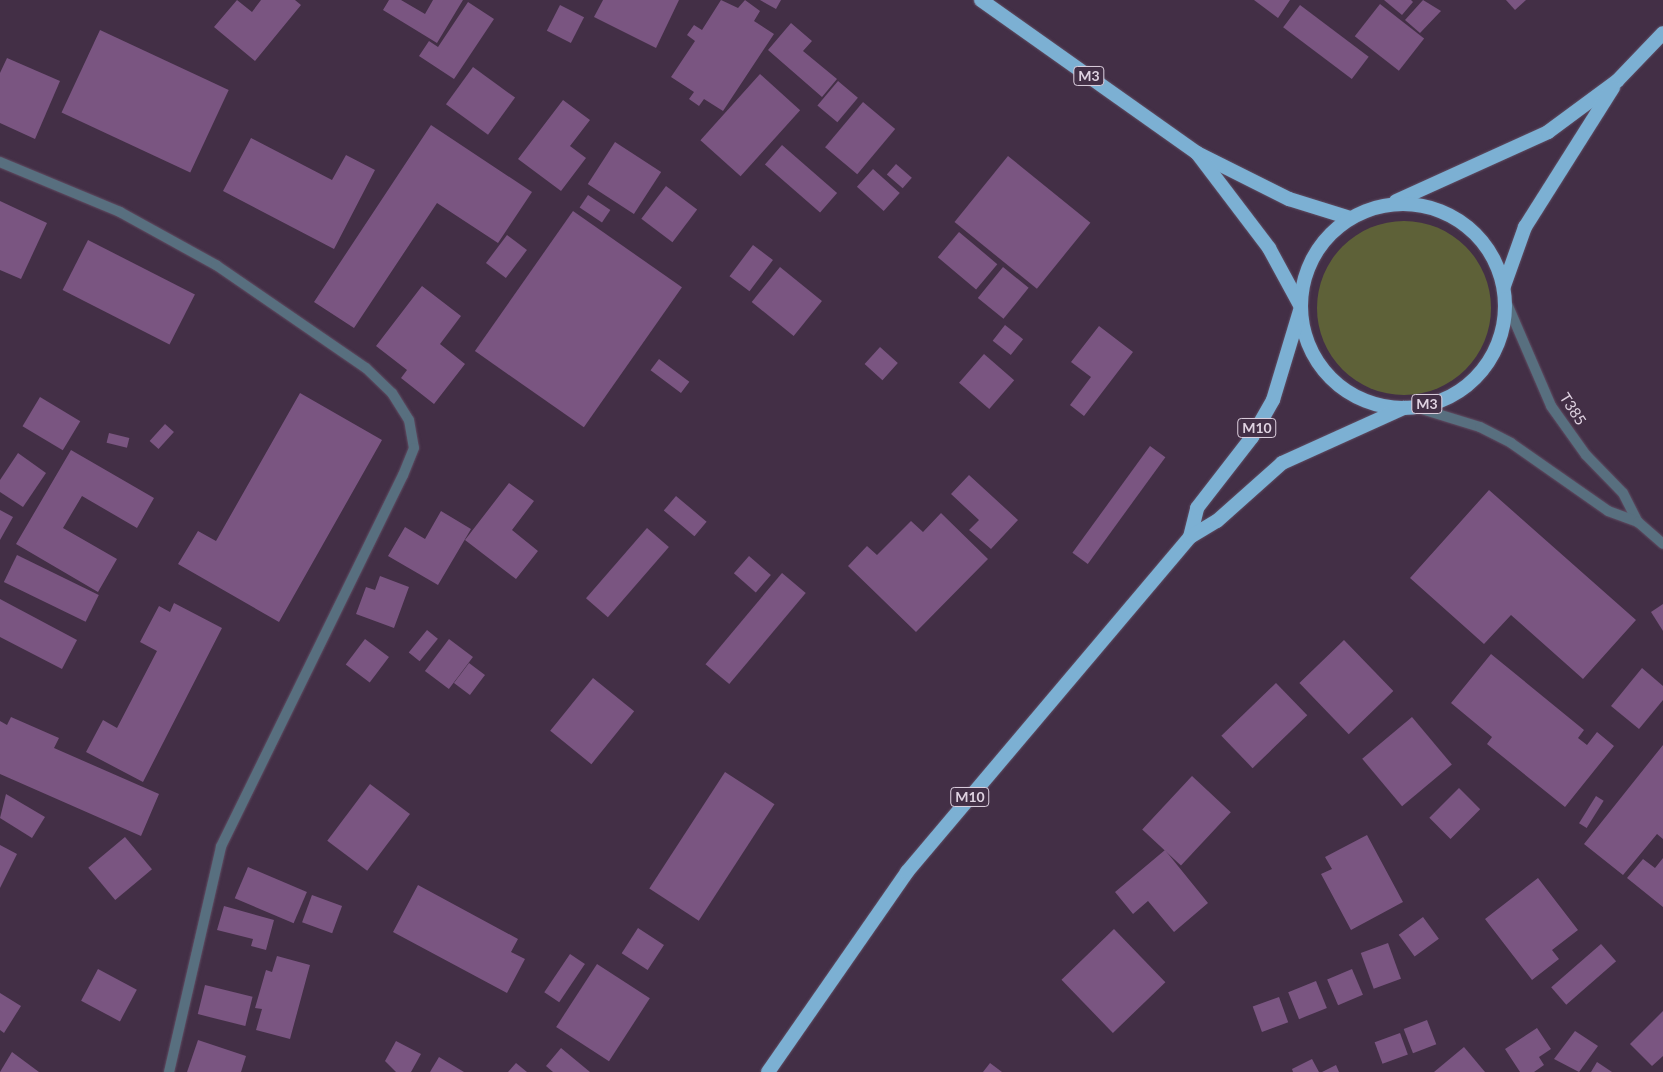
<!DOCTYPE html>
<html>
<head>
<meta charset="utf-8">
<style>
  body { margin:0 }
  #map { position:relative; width:1663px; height:1072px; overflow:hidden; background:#432f46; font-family:Lato,sans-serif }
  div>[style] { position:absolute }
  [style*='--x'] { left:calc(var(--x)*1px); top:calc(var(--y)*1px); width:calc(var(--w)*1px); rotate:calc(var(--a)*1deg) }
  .green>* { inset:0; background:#5e6138 }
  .round { border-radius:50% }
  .building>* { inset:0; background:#7a5581; transform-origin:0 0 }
  .roads { filter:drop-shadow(0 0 1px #5f4c62) drop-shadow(0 0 1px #5f4c62) }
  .minor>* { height:10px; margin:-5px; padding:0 5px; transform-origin:5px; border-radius:5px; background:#586f7f }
  .tertiary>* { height:10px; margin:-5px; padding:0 5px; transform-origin:5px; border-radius:5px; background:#586f7f }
  .trunk>* { height:14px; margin:-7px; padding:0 7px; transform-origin:7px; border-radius:7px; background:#7cb0d3 }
  .trunk>.ring { margin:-7px; padding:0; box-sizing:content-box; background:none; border:14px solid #7cb0d3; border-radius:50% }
  span { translate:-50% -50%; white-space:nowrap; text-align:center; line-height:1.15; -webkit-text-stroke:4px #432f46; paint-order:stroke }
  .shield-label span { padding:1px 4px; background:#432f46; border:1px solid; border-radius:4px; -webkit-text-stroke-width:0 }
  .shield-label { font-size:14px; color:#dfd2e1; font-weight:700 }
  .street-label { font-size:15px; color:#dfd2e1 }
</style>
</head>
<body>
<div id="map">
  <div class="green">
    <i class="round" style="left:1317px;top:221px;width:174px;height:174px"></i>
  </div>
  <div class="building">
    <i style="clip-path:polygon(237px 0,252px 12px,261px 0,295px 0,301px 5px,255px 61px,214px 27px)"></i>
    <i style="clip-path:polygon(389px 0,401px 0,425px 14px,433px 0,463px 0,437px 43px,383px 10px)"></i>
    <i style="clip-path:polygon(603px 0,679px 0,656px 48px,594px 17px)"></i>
    <i style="clip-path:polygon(721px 0,738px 8px,745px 0,760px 11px,754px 21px,774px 34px,723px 111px,704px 99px,699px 106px,689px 99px,694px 92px,671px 77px,695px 41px,687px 35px,694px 25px,702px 30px)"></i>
    <i style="clip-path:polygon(760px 0,781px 0,776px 9px)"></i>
    <i style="clip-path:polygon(1254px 0,1290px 0,1278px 18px)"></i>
    <i style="clip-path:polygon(1384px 0,1411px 0,1413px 2px,1402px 15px)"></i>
    <i style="clip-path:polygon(1423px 0,1441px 11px,1420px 33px,1405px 20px)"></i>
    <i style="clip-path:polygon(1506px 0,1526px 0,1515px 10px)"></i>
    <i style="clip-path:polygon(468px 2px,494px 19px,454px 79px,419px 56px,429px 41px,438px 47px)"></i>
    <i style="left:1380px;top:4px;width:56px;height:41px;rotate:38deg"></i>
    <i style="left:560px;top:5px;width:27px;height:29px;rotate:27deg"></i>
    <i style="left:1300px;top:5px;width:86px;height:28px;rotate:37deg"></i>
    <i style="clip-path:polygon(791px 23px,812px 41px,803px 51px,837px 79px,822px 97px,768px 50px)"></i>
    <i style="left:100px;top:30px;width:142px;height:91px;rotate:25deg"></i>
    <i style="clip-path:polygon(7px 58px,60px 81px,35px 139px,0 123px,0 73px)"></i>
    <i style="left:473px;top:67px;width:52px;height:46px;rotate:36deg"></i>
    <i style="left:760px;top:74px;width:54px;height:89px;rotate:42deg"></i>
    <i style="left:838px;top:81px;width:26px;height:32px;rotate:40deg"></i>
    <i style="clip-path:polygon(563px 100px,590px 120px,570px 146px,586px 158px,561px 191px,518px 159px)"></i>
    <i style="left:863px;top:102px;width:42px;height:59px;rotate:40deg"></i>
    <i style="clip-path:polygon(431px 125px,532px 192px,498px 243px,437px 203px,354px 328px,314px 302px)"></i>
    <i style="clip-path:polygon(251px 138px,332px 180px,346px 155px,375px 170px,334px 249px,223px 191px)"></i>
    <i style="left:615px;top:142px;width:55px;height:50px;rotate:33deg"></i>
    <i style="left:782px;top:145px;width:73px;height:26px;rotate:41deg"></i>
    <i style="left:1008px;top:156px;width:106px;height:85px;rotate:39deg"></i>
    <i style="left:896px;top:164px;width:21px;height:14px;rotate:41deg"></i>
    <i style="left:873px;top:169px;width:36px;height:24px;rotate:42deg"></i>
    <i style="left:666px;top:186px;width:39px;height:41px;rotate:37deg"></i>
    <i style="left:588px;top:195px;width:27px;height:15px;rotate:34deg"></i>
    <i style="clip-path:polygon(0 201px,47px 223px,21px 279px,0 270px)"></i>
    <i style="left:573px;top:211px;width:133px;height:171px;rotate:35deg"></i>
    <i style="left:959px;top:232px;width:50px;height:33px;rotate:40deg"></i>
    <i style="left:507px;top:235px;width:25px;height:35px;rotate:37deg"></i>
    <i style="left:88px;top:240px;width:120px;height:56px;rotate:27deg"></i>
    <i style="left:753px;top:245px;width:25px;height:39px;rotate:37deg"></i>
    <i style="left:780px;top:267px;width:54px;height:45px;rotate:39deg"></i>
    <i style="left:1003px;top:267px;width:33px;height:40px;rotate:39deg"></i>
    <i style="clip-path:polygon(422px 286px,461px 316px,440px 344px,465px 364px,434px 404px,401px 378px,407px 370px,376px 346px)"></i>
    <i style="left:1005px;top:325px;width:23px;height:20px;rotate:38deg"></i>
    <i style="clip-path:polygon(1099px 326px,1133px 352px,1084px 416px,1070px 405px,1091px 377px,1071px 362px)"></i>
    <i style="left:880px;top:347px;width:24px;height:23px;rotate:42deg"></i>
    <i style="left:984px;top:354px;width:40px;height:38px;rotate:41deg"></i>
    <i style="left:659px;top:359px;width:38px;height:14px;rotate:37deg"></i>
    <i style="clip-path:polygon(300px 393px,382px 440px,279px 622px,178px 564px,198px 531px,216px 541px)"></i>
    <i style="left:40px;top:397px;width:47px;height:34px;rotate:31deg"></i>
    <i style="left:165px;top:424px;width:12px;height:23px;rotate:42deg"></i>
    <i style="left:109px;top:433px;width:21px;height:10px;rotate:14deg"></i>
    <i style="left:1150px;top:446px;width:19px;height:132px;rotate:36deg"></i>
    <i style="clip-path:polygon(71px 450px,154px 498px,137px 528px,82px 496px,63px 528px,117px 559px,98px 592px,16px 544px)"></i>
    <i style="clip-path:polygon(18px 453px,46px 473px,23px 507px,0 492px,0 480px)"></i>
    <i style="clip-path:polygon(969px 475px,1018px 520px,991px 549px,969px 530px,979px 520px,951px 494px)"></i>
    <i style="clip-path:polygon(509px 483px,534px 501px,512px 530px,538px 551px,516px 579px,465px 540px)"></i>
    <i style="clip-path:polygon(1489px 490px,1636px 620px,1583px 679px,1511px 615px,1484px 644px,1410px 578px)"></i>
    <i style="left:676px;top:496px;width:40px;height:19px;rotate:40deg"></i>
    <i style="clip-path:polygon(0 510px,13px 517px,0 540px)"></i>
    <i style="clip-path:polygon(441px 511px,471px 529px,438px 585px,388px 556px,405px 527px,425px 539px)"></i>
    <i style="clip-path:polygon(941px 513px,988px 559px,916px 632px,848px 566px,867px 546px,877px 555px,911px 521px,923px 532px)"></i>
    <i style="left:647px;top:528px;width:29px;height:93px;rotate:41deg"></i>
    <i style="left:17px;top:555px;width:91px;height:30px;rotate:26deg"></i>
    <i style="left:749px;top:556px;width:29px;height:23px;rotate:41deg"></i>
    <i style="left:782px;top:573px;width:31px;height:119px;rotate:40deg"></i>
    <i style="clip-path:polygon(380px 576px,409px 587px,394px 628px,356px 614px,366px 587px,375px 590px)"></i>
    <i style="clip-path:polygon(0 599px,77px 640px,62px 669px,0 637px)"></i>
    <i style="clip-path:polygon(174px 603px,222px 628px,143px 782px,86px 752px,103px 720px,117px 728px,157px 651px,140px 642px,159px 606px,170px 612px)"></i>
    <i style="clip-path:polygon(1663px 604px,1663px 631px,1651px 612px)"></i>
    <i style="left:427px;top:630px;width:14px;height:29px;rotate:39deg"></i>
    <i style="left:365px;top:639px;width:30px;height:32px;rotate:37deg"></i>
    <i style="left:449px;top:639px;width:30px;height:40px;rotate:37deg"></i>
    <i style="left:1344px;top:640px;width:71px;height:62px;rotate:46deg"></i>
    <i style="clip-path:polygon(1491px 654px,1584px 730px,1578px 738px,1587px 745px,1597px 732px,1614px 746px,1565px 807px,1487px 744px,1492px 737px,1451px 703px)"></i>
    <i style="left:469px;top:663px;width:20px;height:25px;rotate:37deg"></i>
    <i style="clip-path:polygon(1642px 668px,1663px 686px,1663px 700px,1639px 729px,1611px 706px)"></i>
    <i style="left:593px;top:678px;width:53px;height:68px;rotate:39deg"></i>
    <i style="left:1276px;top:683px;width:45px;height:76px;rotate:46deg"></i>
    <i style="clip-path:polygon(11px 717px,59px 738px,54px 748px,159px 794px,141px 836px,0 774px,0 721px,7px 725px)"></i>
    <i style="left:1412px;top:717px;width:62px;height:65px;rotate:50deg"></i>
    <i style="clip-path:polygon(1663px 745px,1663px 839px,1657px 834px,1623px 875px,1584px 844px)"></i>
    <i style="left:725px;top:772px;width:59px;height:139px;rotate:33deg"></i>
    <i style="left:1192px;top:776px;width:53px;height:73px;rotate:43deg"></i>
    <i style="left:370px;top:784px;width:50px;height:71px;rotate:37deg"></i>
    <i style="left:1459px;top:788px;width:30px;height:42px;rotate:45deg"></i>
    <i style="clip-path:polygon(6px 794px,45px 817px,32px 838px,0 818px)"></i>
    <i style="left:1596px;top:796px;width:9px;height:32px;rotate:32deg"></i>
    <i style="clip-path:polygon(1367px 835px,1403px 902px,1351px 930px,1321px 874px,1332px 869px,1325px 857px)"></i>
    <i style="left:125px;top:837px;width:42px;height:48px;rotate:50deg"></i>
    <i style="clip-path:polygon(0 845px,17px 854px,0 888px)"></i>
    <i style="clip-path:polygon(1165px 850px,1208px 903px,1174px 932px,1148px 901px,1133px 914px,1115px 892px)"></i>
    <i style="clip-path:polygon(1663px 858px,1663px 907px,1627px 878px,1643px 859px,1655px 868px)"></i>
    <i style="left:248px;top:867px;width:64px;height:34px;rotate:23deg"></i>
    <i style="clip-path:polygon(1538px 878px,1578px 930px,1552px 950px,1559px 959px,1532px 980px,1485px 919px)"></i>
    <i style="clip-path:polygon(418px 885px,518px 939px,511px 952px,525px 959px,507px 993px,393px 932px)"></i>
    <i style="left:312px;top:895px;width:32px;height:29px;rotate:20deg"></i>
    <i style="clip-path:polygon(224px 906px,274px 920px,266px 950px,251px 946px,253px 939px,217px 930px)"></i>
    <i style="left:1423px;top:917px;width:27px;height:30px;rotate:54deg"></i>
    <i style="left:638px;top:928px;width:31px;height:30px;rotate:33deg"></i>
    <i style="left:1114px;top:929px;width:74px;height:73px;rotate:46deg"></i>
    <i style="left:1388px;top:943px;width:38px;height:29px;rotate:70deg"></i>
    <i style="left:1601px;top:944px;width:23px;height:66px;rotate:49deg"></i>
    <i style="left:570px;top:954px;width:18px;height:46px;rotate:34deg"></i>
    <i style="clip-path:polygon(277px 956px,310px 965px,290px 1039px,256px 1030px,262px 1009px,255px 1008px,266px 970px,272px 972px)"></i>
    <i style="left:597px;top:964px;width:63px;height:75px;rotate:33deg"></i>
    <i style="left:98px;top:969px;width:44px;height:36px;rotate:28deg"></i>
    <i style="left:1352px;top:969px;width:28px;height:27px;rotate:67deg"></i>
    <i style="left:1316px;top:981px;width:29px;height:30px;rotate:68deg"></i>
    <i style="left:205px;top:985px;width:49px;height:30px;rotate:14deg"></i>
    <i style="clip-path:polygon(0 993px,21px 1006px,4px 1033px,0 1030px)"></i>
    <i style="left:1279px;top:997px;width:27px;height:28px;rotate:70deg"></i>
    <i style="clip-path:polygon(1663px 1011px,1663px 1056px,1652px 1066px,1630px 1044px)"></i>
    <i style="left:1427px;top:1020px;width:26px;height:25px;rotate:69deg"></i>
    <i style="clip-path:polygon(1537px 1028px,1551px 1049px,1539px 1057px,1544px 1065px,1534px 1072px,1520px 1072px,1505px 1049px)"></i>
    <i style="clip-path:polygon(1575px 1031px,1598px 1046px,1579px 1072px,1554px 1059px)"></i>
    <i style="left:1400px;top:1033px;width:23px;height:27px;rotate:70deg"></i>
    <i style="clip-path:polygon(198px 1040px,246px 1056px,241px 1072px,187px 1072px)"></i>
    <i style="clip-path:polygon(396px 1041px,421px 1054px,411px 1072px,396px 1072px,385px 1061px)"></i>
    <i style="clip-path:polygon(1464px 1047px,1485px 1072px,1434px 1072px)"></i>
    <i style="clip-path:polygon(561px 1048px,590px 1072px,553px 1072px,546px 1066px)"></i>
    <i style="clip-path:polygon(12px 1052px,39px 1072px,0 1072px)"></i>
    <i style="clip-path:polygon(439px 1057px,464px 1072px,430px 1072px)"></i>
    <i style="clip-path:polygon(1312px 1059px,1319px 1072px,1293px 1072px,1292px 1069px)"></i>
    <i style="clip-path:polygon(1597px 1062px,1612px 1072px,1591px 1072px)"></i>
    <i style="clip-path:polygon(516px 1063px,527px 1072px,508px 1072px)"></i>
    <i style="clip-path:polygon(990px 1063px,1002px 1072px,983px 1072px)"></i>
    <i style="clip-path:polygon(1336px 1065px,1339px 1072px,1322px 1072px)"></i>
  </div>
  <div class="roads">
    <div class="minor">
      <i style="--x:0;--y:162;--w:130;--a:22.6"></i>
      <i style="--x:120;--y:212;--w:110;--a:28.9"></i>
      <i style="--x:216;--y:265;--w:182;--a:34.5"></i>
      <i style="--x:366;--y:368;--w:36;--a:44"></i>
      <i style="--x:392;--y:393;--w:32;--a:58"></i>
      <i style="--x:409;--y:420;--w:28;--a:80"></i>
      <i style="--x:414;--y:448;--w:29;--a:112"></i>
      <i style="--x:403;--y:475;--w:414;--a:116.1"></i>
      <i style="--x:221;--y:847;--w:231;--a:103"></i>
    </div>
    <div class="tertiary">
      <i style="--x:1505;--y:299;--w:116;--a:66.7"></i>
      <i style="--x:1551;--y:406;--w:60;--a:54.5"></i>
      <i style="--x:1586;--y:455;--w:53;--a:45.8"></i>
      <i style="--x:1623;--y:493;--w:33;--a:63"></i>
      <i style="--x:1415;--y:407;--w:68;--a:17.1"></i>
      <i style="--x:1480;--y:427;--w:35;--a:27"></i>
      <i style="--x:1511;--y:443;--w:118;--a:35"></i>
      <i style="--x:1608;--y:511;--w:32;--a:20"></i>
      <i style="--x:1638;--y:522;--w:33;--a:41"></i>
    </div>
    <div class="trunk">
      <i style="--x:981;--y:0;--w:265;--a:35.3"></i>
      <i style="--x:1197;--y:153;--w:103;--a:26.6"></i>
      <i style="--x:1289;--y:199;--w:64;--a:17.3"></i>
      <i style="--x:1396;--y:201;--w:167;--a:-24.4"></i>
      <i style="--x:1548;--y:132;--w:86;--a:-36.5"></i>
      <i style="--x:1617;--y:81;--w:66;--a:-46.2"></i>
      <i class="ring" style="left:1301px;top:204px;width:190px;height:190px"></i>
      <i style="--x:1504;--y:286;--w:63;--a:-70.4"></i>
      <i style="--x:1525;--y:227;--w:165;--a:-57.7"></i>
      <i style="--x:1190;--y:537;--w:30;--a:-76"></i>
      <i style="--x:1197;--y:508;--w:90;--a:-52.2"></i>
      <i style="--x:1252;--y:437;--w:43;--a:-60.4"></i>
      <i style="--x:1273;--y:400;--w:97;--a:-73.2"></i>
      <i style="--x:1301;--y:307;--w:67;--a:-118.5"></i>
      <i style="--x:1269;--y:248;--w:119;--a:-127.2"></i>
      <i style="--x:768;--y:1072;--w:244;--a:-55.2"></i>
      <i style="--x:907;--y:872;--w:439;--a:-49.8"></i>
      <i style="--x:1190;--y:537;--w:31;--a:-31"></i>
      <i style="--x:1217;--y:521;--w:87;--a:-41.7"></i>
      <i style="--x:1282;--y:463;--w:134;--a:-24.3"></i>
    </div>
  </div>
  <div class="shield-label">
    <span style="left:1089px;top:76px">M3</span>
    <span style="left:1427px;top:404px">M3</span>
    <span style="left:1257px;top:428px">M10</span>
    <span style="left:970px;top:797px">M10</span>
  </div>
  <div class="street-label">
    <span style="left:1573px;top:409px;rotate:57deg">T385</span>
  </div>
</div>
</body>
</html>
